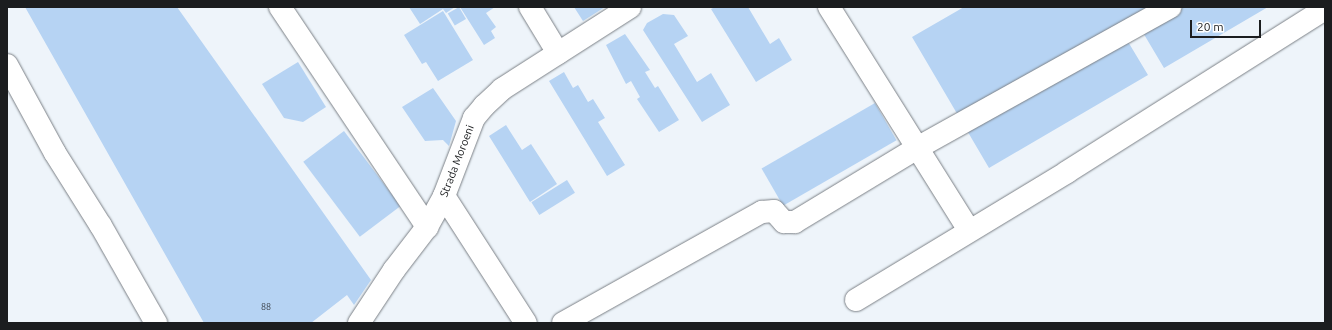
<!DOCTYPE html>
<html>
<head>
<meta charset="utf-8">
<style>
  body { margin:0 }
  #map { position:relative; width:1332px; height:330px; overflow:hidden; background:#eef4fa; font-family:Ubuntu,sans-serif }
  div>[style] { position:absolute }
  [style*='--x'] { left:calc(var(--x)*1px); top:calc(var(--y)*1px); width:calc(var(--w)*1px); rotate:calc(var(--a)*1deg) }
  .building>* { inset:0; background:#b6d3f3; transform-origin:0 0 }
  .roads { filter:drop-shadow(0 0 1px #7b8086) drop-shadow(0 0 1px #7b8086) }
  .minor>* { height:22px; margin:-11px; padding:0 11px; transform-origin:11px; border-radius:11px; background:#fff }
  span { translate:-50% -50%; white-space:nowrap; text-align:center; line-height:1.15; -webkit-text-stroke:4px #fff; paint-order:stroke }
  .number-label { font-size:9px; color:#424a54 }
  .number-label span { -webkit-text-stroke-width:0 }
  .street-label { font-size:11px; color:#1b1d1f }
  .frame { position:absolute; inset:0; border:8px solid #1b1d1f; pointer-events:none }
  .scale { position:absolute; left:1190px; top:20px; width:71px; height:18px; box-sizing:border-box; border:2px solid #1b1d1f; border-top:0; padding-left:5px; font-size:12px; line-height:14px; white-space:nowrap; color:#1b1d1f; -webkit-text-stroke:3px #fff; paint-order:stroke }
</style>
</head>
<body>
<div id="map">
  <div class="building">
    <i style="clip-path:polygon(25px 7px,177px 7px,371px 280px,354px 305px,347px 295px,311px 323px,204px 323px)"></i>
    <i style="clip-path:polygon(409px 7px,455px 7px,446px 13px,443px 9px,420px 24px)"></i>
    <i style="left:459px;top:7px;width:14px;height:13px;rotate:60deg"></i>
    <i style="clip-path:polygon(460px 7px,495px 7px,486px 13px,496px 27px,491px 31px,495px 38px,484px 45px)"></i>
    <i style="clip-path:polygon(574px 7px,605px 7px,583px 21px)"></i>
    <i style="clip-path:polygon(715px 7px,748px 7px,770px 44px,779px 38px,792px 60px,756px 82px,711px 9px)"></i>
    <i style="clip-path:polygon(964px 7px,1268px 7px,1164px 68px,1142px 31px,1127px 40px,1148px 75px,989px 168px,912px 37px)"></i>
    <i style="clip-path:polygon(443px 11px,473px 60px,438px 81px,426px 62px,422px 64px,404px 35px)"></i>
    <i style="clip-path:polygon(663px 14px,674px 15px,688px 36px,674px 44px,697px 82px,711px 73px,730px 105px,702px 122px,643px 30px,647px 23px)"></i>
    <i style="clip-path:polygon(625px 34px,650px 70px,645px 72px,655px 88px,658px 86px,679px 120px,659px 132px,637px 99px,640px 97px,631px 81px,626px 84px,606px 45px)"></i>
    <i style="clip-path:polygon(298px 62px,326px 107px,303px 122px,284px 118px,262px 84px)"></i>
    <i style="clip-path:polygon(564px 72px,573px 88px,578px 85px,588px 102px,593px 99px,605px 118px,598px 122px,625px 165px,607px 176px,549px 81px)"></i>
    <i style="clip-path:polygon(433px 88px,456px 121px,449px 146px,443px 140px,425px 141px,402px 107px)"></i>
    <i style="left:875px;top:103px;width:43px;height:131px;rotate:60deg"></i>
    <i style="clip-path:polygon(506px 125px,522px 150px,531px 144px,557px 184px,530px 202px,489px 136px)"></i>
    <i style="left:344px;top:131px;width:94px;height:51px;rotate:53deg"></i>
    <i style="left:567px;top:180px;width:15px;height:42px;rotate:58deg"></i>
  </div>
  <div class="roads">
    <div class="minor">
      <i style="--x:280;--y:7;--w:265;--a:56.2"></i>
      <i style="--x:530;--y:7;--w:54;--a:58.7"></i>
      <i style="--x:829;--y:7;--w:263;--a:57.9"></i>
      <i style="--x:7;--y:65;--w:100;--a:61.4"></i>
      <i style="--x:55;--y:153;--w:86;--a:57.8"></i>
      <i style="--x:101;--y:226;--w:112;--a:60.4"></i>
      <i style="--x:444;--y:196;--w:151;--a:57.2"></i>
      <i style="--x:856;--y:300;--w:247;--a:-31.2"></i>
      <i style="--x:1067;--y:172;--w:305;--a:-32.3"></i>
      <i style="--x:359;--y:323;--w:64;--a:-56.6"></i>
      <i style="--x:394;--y:270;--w:54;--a:-52.5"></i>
      <i style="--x:427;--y:227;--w:35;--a:-61"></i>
      <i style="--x:444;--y:196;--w:84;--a:-69"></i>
      <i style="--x:474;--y:118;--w:16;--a:-50"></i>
      <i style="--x:484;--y:106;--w:25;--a:-43"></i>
      <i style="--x:502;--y:89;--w:152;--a:-32.6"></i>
      <i style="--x:563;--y:323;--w:228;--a:-29.2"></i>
      <i style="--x:762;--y:212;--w:12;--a:-5"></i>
      <i style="--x:774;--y:211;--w:15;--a:48"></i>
      <i style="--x:784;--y:222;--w:11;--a:0"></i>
      <i style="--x:795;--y:222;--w:143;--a:-31.2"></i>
      <i style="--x:917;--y:148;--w:290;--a:-29.1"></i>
    </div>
  </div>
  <div class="number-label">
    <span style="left:266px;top:307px">88</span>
  </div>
  <div class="street-label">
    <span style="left:457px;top:161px;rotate:-69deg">Strada Moroeni</span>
  </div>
  <div class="frame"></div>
  <div class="scale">20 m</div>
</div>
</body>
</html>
